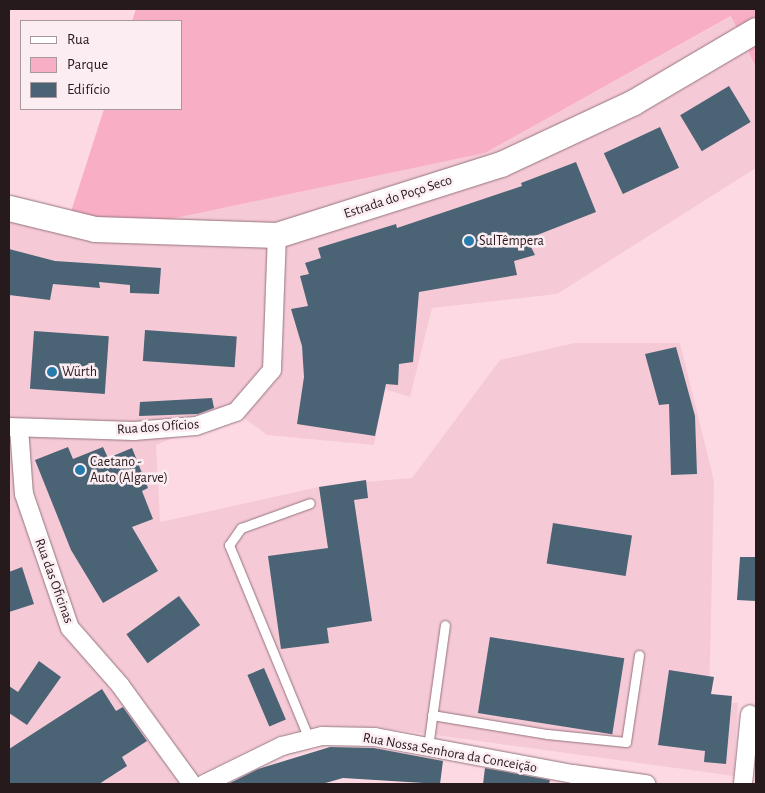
<!DOCTYPE html>
<html>
<head>
<meta charset="utf-8">
<style>
  body { margin:0 }
  #map { position:relative; width:765px; height:793px; overflow:hidden; background:#fdd9e3; font-family:"Alegreya Sans",sans-serif }
  div>[style] { position:absolute }
  [style*='--x'] { left:calc(var(--x)*1px); top:calc(var(--y)*1px); width:calc(var(--w)*1px); rotate:calc(var(--a)*1deg) }
  .built>* { inset:0; background:#f5cad6 }
  .green>* { inset:0; background:#f8aec4 }
  .building>* { inset:0; background:#4a6475; transform-origin:0 0 }
  .roads { filter:drop-shadow(0 0 1px #94747d) drop-shadow(0 0 1px #94747d) }
  .lane>* { height:9px; margin:-4.5px; padding:0 4.5px; transform-origin:4.5px; border-radius:4.5px; background:#fff }
  .street>* { height:18px; margin:-9px; padding:0 9px; transform-origin:9px; border-radius:9px; background:#fff }
  .secondary>* { height:25px; margin:-12.5px; padding:0 12.5px; transform-origin:12.5px; border-radius:12.5px; background:#fff }
  .dots>* { width:14px; height:14px; translate:-50% -50%; box-sizing:border-box; border:2px solid #fbedf1; border-radius:50% }
  span { translate:-50% -50%; white-space:nowrap; text-align:center; line-height:1.15; -webkit-text-stroke:5px #fbedf1; paint-order:stroke }
  .street-label { font-size:14px; color:#261a1d }
  .poi-label { font-size:14px; color:#261a1d }
  .left { translate:0 -50%; text-align:left }
  .frame { position:absolute; inset:0; border:10px solid #261a1d; pointer-events:none }
  .legend { position:absolute; left:20px; top:20px; width:162px; height:90px; box-sizing:border-box; background:#fbedf1; border:1px solid #a6999c; margin:0; padding:6px 9px; list-style:none; font-size:15px; color:#261a1d }
  .legend li { display:flex; align-items:center; gap:10px; height:25px }
  .legend b { width:25px; border:1px solid #a6999c }
</style>
</head>
<body>
<div id="map">
  <div class="built">
    <i style="clip-path:polygon(732px 16px,756px 67px,756px 168px,557px 294px,432px 308px,410px 397px,385px 389px,374px 445px,267px 435px,236px 412px,156px 445px,160px 522px,328px 485px,412px 478px,500px 360px,575px 343px,680px 343px,714px 481px,709px 703px,738px 703px,734px 776px,376px 727px,318px 726px,278px 736px,179px 784px,9px 784px,9px 205px,147px 224px,485px 153px)"></i>
  </div>
  <div class="green">
    <i style="clip-path:polygon(136px 9px,756px 9px,756px 67px,731px 16px,485px 153px,147px 224px,69px 218px,104px 109px,181px 109px,181px 21px,132px 21px)"></i>
  </div>
  <div class="building">
    <i style="left:729px;top:86px;width:42px;height:57px;rotate:59deg"></i>
    <i style="left:660px;top:127px;width:45px;height:62px;rotate:65deg"></i>
    <i style="clip-path:polygon(576px 162px,596px 212px,527px 239px,535px 255px,514px 261px,517px 275px,419px 292px,413px 362px,399px 364px,398px 385px,386px 384px,375px 436px,297px 424px,304px 377px,302px 346px,291px 309px,308px 306px,300px 276px,309px 274px,305px 263px,321px 258px,318px 248px,396px 224px,397px 228px,522px 186px,521px 183px)"></i>
    <i style="clip-path:polygon(9px 249px,55px 261px,161px 268px,159px 294px,130px 293px,130px 285px,99px 282px,100px 288px,53px 284px,50px 300px,9px 295px)"></i>
    <i style="left:145px;top:330px;width:92px;height:31px;rotate:4deg"></i>
    <i style="left:34px;top:331px;width:75px;height:58px;rotate:4deg"></i>
    <i style="clip-path:polygon(676px 347px,695px 416px,697px 474px,671px 475px,669px 404px,659px 405px,645px 354px)"></i>
    <i style="clip-path:polygon(212px 398px,214px 408px,198px 414px,139px 416px,140px 402px)"></i>
    <i style="clip-path:polygon(68px 447px,73px 459px,103px 447px,108px 458px,132px 448px,148px 488px,142px 491px,153px 519px,132px 527px,158px 571px,103px 603px,71px 550px,35px 460px)"></i>
    <i style="clip-path:polygon(366px 480px,368px 498px,354px 500px,372px 621px,327px 628px,329px 643px,281px 649px,268px 556px,328px 548px,319px 487px)"></i>
    <i style="left:553px;top:523px;width:80px;height:41px;rotate:9deg"></i>
    <i style="clip-path:polygon(740px 557px,756px 557px,756px 601px,737px 600px)"></i>
    <i style="clip-path:polygon(22px 567px,34px 604px,9px 612px,9px 572px)"></i>
    <i style="left:179px;top:596px;width:36px;height:65px;rotate:54deg"></i>
    <i style="left:490px;top:637px;width:136px;height:77px;rotate:9deg"></i>
    <i style="clip-path:polygon(39px 661px,61px 677px,27px 725px,9px 713px,9px 686px,18px 692px)"></i>
    <i style="left:264px;top:668px;width:56px;height:18px;rotate:67deg"></i>
    <i style="clip-path:polygon(669px 670px,714px 677px,711px 694px,732px 696px,726px 764px,704px 762px,705px 751px,658px 745px)"></i>
    <i style="clip-path:polygon(102px 689px,116px 711px,123px 707px,147px 741px,122px 757px,127px 766px,99px 784px,9px 784px,9px 749px)"></i>
    <i style="clip-path:polygon(330px 747px,374px 748px,443px 761px,440px 784px,343px 778px,322px 784px,228px 784px,258px 769px)"></i>
    <i style="clip-path:polygon(485px 768px,550px 780px,549px 784px,483px 784px)"></i>
  </div>
  <div class="roads">
    <div class="lane">
      <i style="--x:432;--y:715;--w:117;--a:9.4"></i>
      <i style="--x:547;--y:734;--w:79;--a:5.8"></i>
      <i style="--x:626;--y:742;--w:88;--a:-81.5"></i>
      <i style="--x:309;--y:739;--w:210;--a:-112.4"></i>
      <i style="--x:229;--y:545;--w:21;--a:-55"></i>
      <i style="--x:241;--y:528;--w:73;--a:-19.9"></i>
      <i style="--x:428;--y:747;--w:123;--a:-82.1"></i>
    </div>
    <div class="street">
      <i style="--x:9;--y:427;--w:125;--a:1.8"></i>
      <i style="--x:134;--y:431;--w:62;--a:-4.6"></i>
      <i style="--x:196;--y:426;--w:42;--a:-19.3"></i>
      <i style="--x:236;--y:412;--w:55;--a:-49.4"></i>
      <i style="--x:272;--y:370;--w:135;--a:-87.9"></i>
      <i style="--x:19;--y:428;--w:66;--a:85.7"></i>
      <i style="--x:24;--y:494;--w:142;--a:71.1"></i>
      <i style="--x:70;--y:628;--w:76;--a:48.7"></i>
      <i style="--x:120;--y:685;--w:122;--a:54"></i>
      <i style="--x:204;--y:784;--w:87;--a:-26"></i>
      <i style="--x:282;--y:746;--w:41;--a:-14"></i>
      <i style="--x:322;--y:736;--w:53;--a:1.1"></i>
      <i style="--x:375;--y:737;--w:201;--a:10.6"></i>
      <i style="--x:573;--y:774;--w:74;--a:7.8"></i>
      <i style="--x:743;--y:784;--w:70;--a:-84.3"></i>
    </div>
    <div class="secondary">
      <i style="--x:9;--y:208;--w:89;--a:13.7"></i>
      <i style="--x:95;--y:229;--w:182;--a:1.9"></i>
      <i style="--x:277;--y:235;--w:235;--a:-17.6"></i>
      <i style="--x:501;--y:164;--w:145;--a:-25"></i>
      <i style="--x:632;--y:103;--w:144;--a:-30.5"></i>
    </div>
  </div>
  <div class="dots">
    <i style="left:469px;top:241px;background:#257bab"></i>
    <i style="left:52px;top:372px;background:#257bab"></i>
    <i style="left:80px;top:470px;background:#257bab"></i>
  </div>
  <div class="street-label">
    <span style="left:398px;top:197px;rotate:-18deg">Estrada do Poço Seco</span>
    <span style="left:158px;top:427px;rotate:-4deg">Rua dos Ofícios</span>
    <span style="left:54px;top:581px;rotate:70deg">Rua das Oficinas</span>
    <span style="left:450px;top:753px;rotate:10deg">Rua Nossa Senhora da Conceição</span>
  </div>
  <div class="poi-label">
    <span class="left" style="left:479px;top:241px">SulTêmpera</span>
    <span class="left" style="left:62px;top:372px">Würth</span>
    <span class="left" style="left:90px;top:470px">Caetano -<br>Auto (Algarve)</span>
  </div>
  <div class="frame"></div>
  <ul class="legend">
  <li><b style="height:6px;background:#fff"></b>Rua</li>
  <li><b style="height:14px;background:#f8aec4"></b>Parque</li>
  <li><b style="height:14px;background:#4a6475"></b>Edifício</li>
  </ul>
</div>
</body>
</html>
